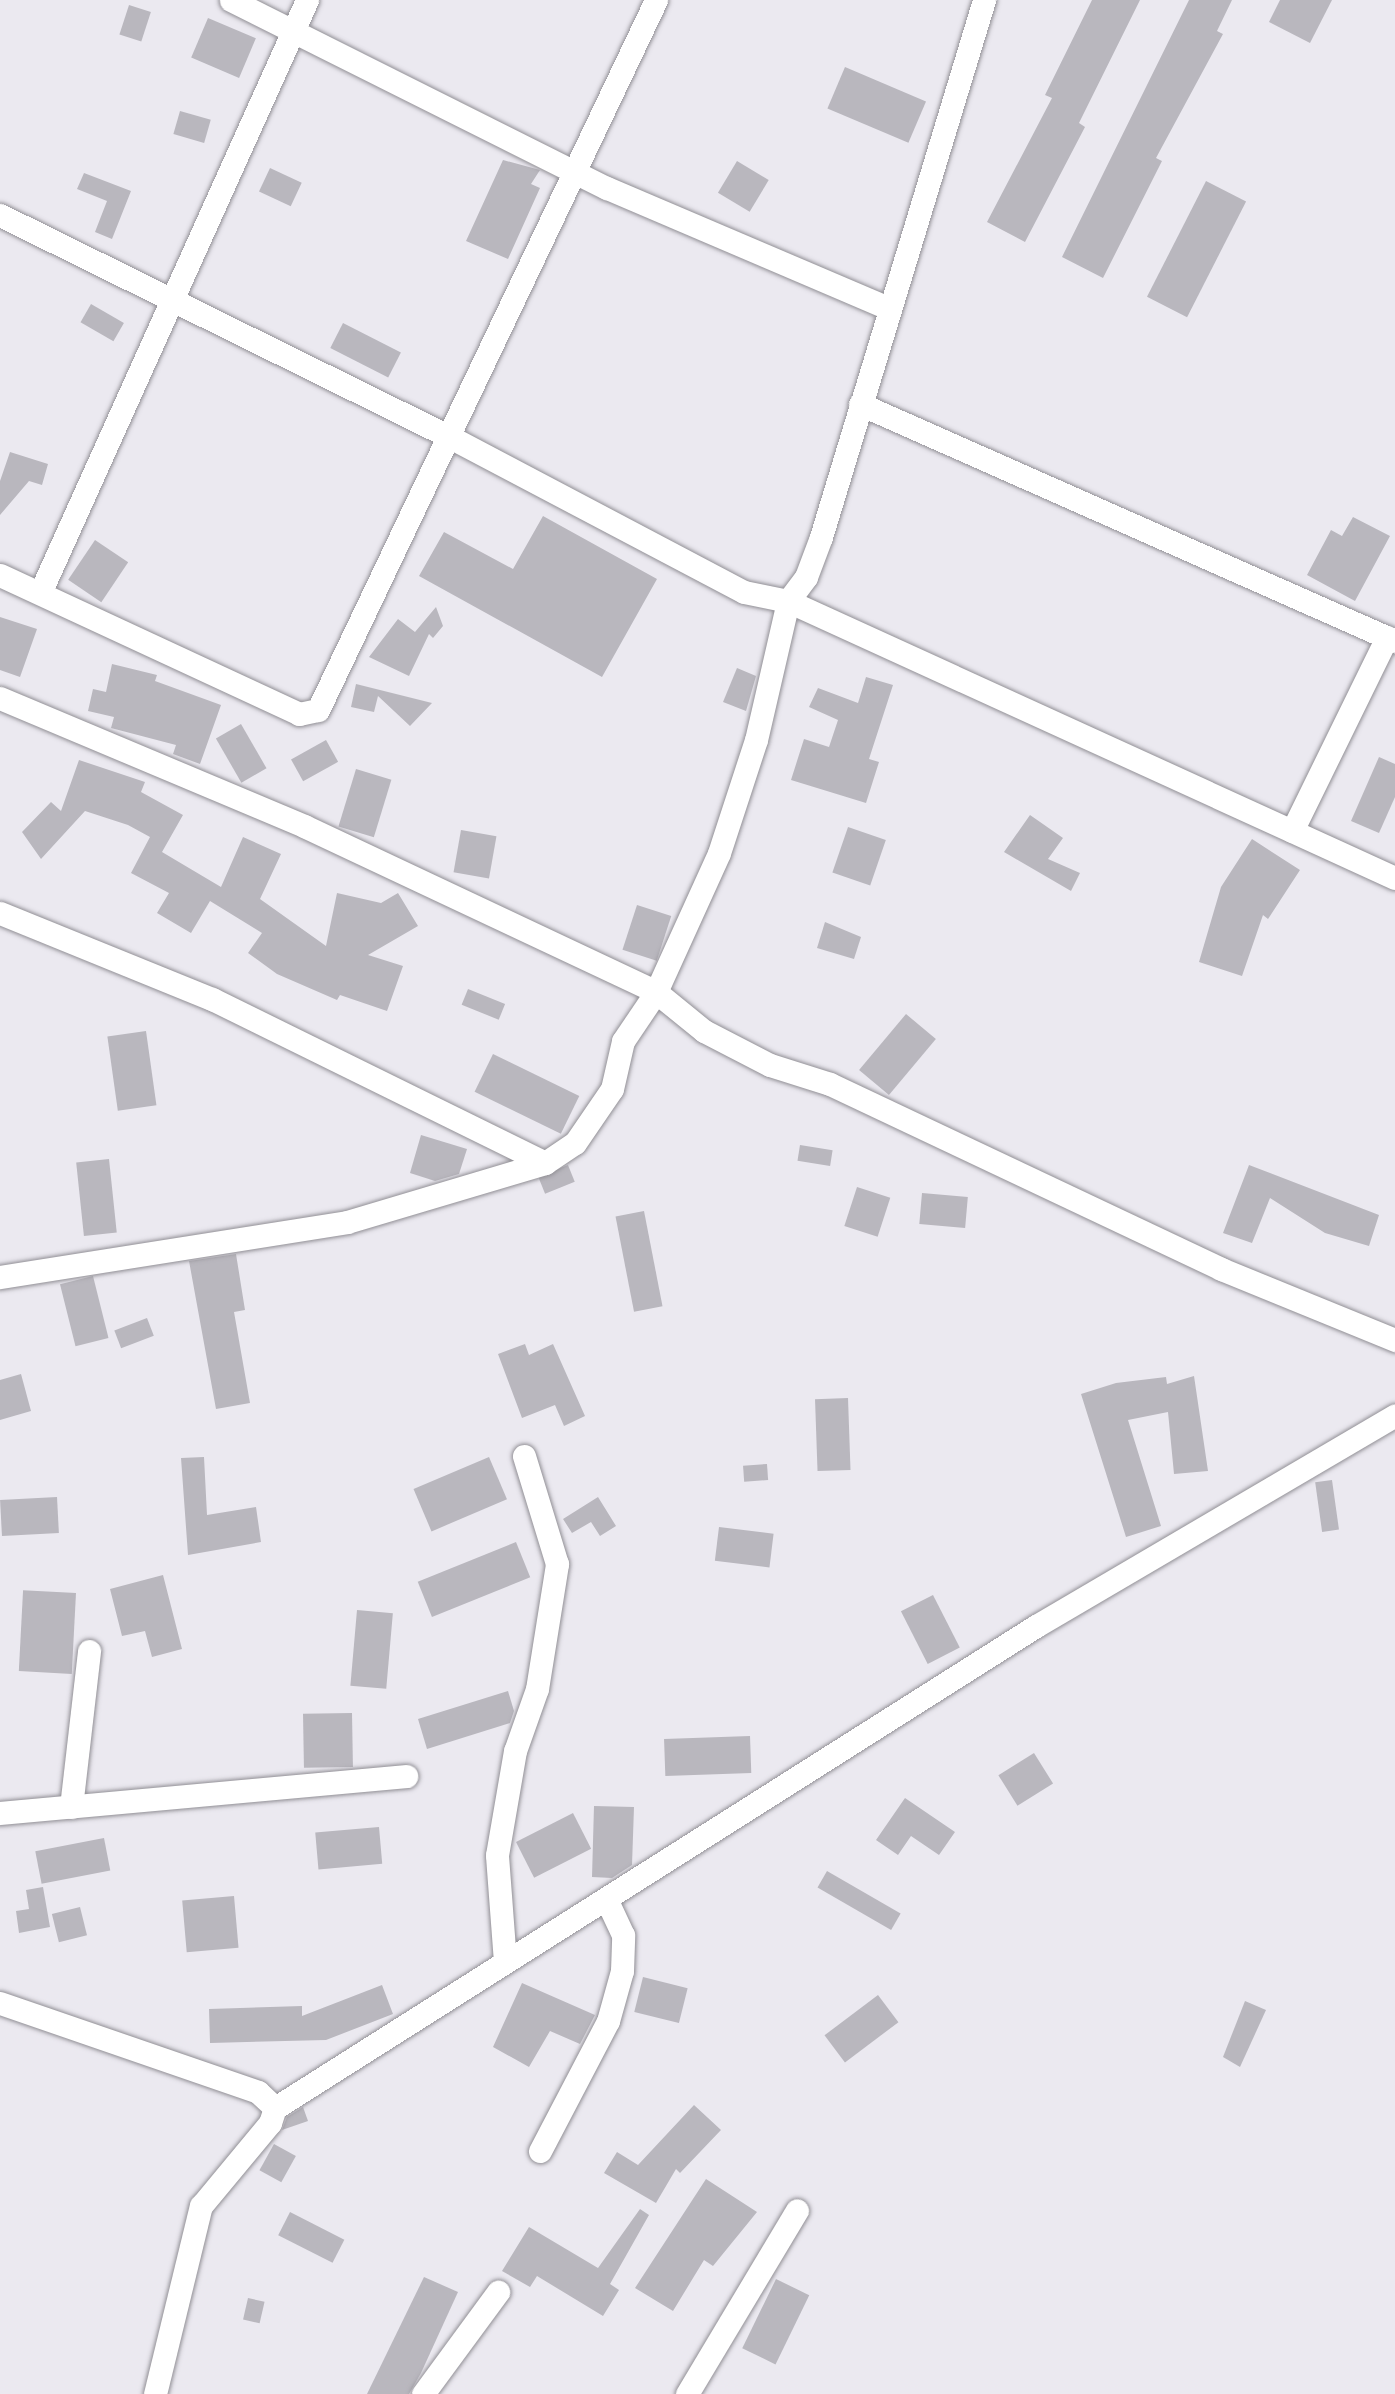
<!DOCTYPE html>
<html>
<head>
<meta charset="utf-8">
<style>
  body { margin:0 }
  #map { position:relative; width:1395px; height:2394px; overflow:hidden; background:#ebe9f0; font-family:Barlow,sans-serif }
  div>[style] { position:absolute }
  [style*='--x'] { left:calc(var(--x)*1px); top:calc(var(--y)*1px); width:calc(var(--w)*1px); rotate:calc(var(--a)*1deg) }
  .building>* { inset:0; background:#b9b7be; transform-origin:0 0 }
  .roads { filter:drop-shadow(0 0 2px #918f95) drop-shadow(0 0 2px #918f95) }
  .minor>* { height:23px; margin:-11.5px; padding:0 11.5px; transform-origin:11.5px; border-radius:11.5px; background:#fff }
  span { translate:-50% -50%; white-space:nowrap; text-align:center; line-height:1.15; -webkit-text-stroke:5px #ebe9f0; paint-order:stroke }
</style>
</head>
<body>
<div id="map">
  <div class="building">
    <i style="clip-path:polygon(1092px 0,1140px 0,1079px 123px,1085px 127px,1025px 242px,987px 222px,1052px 98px,1045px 95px)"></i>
    <i style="clip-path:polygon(1189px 0,1232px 0,1217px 31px,1223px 34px,1156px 158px,1162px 161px,1103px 278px,1062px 257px)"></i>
    <i style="clip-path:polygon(1280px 0,1332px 0,1310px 43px,1269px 22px)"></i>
    <i style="left:129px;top:5px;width:23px;height:31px;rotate:18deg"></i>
    <i style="left:208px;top:18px;width:52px;height:43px;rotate:23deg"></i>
    <i style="left:845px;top:67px;width:88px;height:45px;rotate:23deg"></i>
    <i style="left:180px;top:111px;width:32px;height:24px;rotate:16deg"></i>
    <i style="clip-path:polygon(503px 160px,540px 170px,531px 184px,540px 188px,508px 259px,466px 241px)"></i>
    <i style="left:737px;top:161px;width:37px;height:37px;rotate:31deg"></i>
    <i style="left:270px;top:168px;width:35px;height:26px;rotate:25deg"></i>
    <i style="clip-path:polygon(84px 173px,131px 191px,112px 239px,95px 232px,107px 201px,77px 189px)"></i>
    <i style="left:1206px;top:181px;width:45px;height:130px;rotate:27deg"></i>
    <i style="left:91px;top:304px;width:38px;height:21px;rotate:30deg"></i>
    <i style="left:343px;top:323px;width:65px;height:28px;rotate:27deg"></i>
    <i style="clip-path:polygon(10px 452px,48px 464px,42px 485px,29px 481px,0 515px,0 481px)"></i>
    <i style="clip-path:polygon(543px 516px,657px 579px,602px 677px,419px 576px,444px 532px,513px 569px)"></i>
    <i style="clip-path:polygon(1353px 517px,1390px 536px,1355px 601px,1307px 575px,1331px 530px,1342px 536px)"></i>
    <i style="left:95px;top:540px;width:40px;height:48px;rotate:34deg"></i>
    <i style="clip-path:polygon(436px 607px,443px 626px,433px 638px,429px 634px,409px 676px,369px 657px,398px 619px,415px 632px)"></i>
    <i style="clip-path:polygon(0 617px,37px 629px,20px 677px,0 670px)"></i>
    <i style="clip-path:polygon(112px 664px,157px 675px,155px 681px,221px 705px,200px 764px,173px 754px,176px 745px,111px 728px,114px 717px,88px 711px,93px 689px,106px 692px)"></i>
    <i style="clip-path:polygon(737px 668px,756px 676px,746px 711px,723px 702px)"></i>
    <i style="clip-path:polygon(866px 677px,893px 685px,869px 759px,879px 762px,866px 803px,791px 780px,804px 739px,829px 747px,838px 720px,809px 707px,818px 688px,858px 703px)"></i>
    <i style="clip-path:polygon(356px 684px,432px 703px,410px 726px,378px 696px,374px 712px,351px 707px)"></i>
    <i style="left:241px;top:724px;width:51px;height:29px;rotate:60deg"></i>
    <i style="left:326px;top:740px;width:25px;height:40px;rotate:61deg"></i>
    <i style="clip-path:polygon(1379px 757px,1395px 764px,1395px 797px,1379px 833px,1351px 821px)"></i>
    <i style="clip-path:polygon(79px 760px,145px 782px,141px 792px,183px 815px,162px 852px,221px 887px,243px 837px,281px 854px,260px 899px,326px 946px,337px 893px,381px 903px,398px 893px,418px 926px,368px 955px,403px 966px,387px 1011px,340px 995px,337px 1000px,277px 974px,248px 953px,262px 933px,210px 901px,191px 933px,157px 913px,169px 893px,131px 873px,150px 837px,128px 825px,85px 811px,41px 859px,22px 832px,51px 802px,61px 811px)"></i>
    <i style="left:356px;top:769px;width:37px;height:60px;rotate:17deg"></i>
    <i style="clip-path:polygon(1030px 815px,1063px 838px,1048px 859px,1080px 873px,1071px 891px,1004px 852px)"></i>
    <i style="left:848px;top:827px;width:40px;height:48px;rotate:19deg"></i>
    <i style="left:461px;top:830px;width:36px;height:43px;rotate:10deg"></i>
    <i style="clip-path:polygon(1252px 839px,1300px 870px,1268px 919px,1263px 915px,1242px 976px,1199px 962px,1221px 887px)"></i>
    <i style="left:637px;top:905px;width:36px;height:47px;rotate:18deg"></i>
    <i style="clip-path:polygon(825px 922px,861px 937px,854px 959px,817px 948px)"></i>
    <i style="left:468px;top:989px;width:40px;height:17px;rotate:22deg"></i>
    <i style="left:906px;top:1014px;width:39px;height:73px;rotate:40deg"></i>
    <i style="left:146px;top:1031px;width:75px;height:39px;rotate:82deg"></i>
    <i style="left:493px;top:1054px;width:96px;height:42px;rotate:26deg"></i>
    <i style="clip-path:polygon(421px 1135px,467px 1149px,459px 1174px,435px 1181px,410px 1173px)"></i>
    <i style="left:800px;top:1145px;width:33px;height:16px;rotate:9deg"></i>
    <i style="left:109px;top:1159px;width:74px;height:33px;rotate:84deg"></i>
    <i style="left:568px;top:1165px;width:18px;height:32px;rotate:68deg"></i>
    <i style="clip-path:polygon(1249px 1165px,1379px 1215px,1369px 1246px,1325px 1233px,1270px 1198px,1252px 1243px,1223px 1233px)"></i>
    <i style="left:857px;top:1187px;width:35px;height:41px;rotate:18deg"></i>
    <i style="left:922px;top:1193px;width:46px;height:31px;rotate:5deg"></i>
    <i style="left:644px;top:1211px;width:97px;height:29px;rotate:79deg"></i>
    <i style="clip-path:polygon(236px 1254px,245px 1310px,234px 1312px,250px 1403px,216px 1409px,189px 1261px)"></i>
    <i style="left:93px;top:1276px;width:64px;height:34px;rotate:76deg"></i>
    <i style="left:147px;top:1318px;width:19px;height:35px;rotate:69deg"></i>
    <i style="clip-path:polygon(525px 1344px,529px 1355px,553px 1344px,585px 1416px,564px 1426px,555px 1405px,522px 1418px,498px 1354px)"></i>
    <i style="clip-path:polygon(21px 1374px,31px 1411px,0 1420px,0 1380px)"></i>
    <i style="clip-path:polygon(1194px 1376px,1208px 1471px,1174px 1474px,1168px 1412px,1128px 1420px,1161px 1526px,1126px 1537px,1081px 1394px,1116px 1383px,1166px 1377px,1167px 1384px)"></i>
    <i style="left:848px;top:1398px;width:72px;height:33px;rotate:88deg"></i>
    <i style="clip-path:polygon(204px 1457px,207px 1515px,256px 1507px,261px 1542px,188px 1555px,181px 1458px)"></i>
    <i style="left:489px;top:1457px;width:46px;height:82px;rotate:67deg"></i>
    <i style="left:767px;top:1464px;width:16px;height:24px;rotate:86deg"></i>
    <i style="left:1332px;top:1480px;width:50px;height:17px;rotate:82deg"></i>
    <i style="left:57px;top:1497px;width:36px;height:57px;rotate:87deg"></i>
    <i style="clip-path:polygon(598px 1497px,616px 1526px,600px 1536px,591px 1522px,572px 1533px,563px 1519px)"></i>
    <i style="left:719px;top:1527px;width:55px;height:34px;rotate:7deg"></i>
    <i style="left:516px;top:1542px;width:38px;height:106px;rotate:68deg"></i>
    <i style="clip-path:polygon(163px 1575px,182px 1649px,152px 1657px,145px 1631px,122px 1636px,110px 1589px)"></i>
    <i style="left:76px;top:1593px;width:81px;height:53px;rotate:93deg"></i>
    <i style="left:933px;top:1595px;width:59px;height:36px;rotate:63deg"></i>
    <i style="left:357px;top:1610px;width:36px;height:76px;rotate:5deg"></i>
    <i style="clip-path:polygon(508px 1691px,514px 1711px,510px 1723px,427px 1749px,418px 1719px)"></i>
    <i style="left:352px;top:1713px;width:54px;height:49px;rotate:89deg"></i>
    <i style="left:750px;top:1736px;width:37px;height:86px;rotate:88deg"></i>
    <i style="left:1034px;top:1753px;width:36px;height:42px;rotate:58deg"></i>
    <i style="clip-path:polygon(905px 1798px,955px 1832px,939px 1855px,911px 1836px,898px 1855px,876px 1840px)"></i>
    <i style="clip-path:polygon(594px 1806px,634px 1807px,632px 1865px,612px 1878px,592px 1877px)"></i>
    <i style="left:573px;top:1813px;width:40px;height:64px;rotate:63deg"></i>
    <i style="left:379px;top:1827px;width:37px;height:64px;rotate:85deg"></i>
    <i style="left:104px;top:1838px;width:33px;height:70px;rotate:79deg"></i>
    <i style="left:827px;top:1871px;width:85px;height:19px;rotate:30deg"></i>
    <i style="clip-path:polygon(43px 1887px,50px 1927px,19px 1933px,16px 1911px,29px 1909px,26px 1890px)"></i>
    <i style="left:234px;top:1896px;width:52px;height:52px;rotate:85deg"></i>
    <i style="left:80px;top:1907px;width:29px;height:29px;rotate:76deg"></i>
    <i style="left:643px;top:1977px;width:46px;height:36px;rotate:14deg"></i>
    <i style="clip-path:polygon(522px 1983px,595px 2015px,580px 2044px,550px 2031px,529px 2067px,493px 2047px)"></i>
    <i style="clip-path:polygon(382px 1985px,393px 2014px,326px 2040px,210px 2043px,209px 2009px,302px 2006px,302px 2016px)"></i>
    <i style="left:878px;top:1995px;width:34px;height:67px;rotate:53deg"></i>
    <i style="clip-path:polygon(1245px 2001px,1266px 2010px,1240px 2067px,1223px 2057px)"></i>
    <i style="clip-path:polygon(694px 2105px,721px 2130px,680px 2173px,676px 2169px,656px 2203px,604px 2173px,617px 2152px,638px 2165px)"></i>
    <i style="clip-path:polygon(303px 2107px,308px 2121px,282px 2130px,287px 2117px)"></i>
    <i style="left:274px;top:2144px;width:25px;height:30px;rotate:29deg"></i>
    <i style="clip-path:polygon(706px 2179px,757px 2212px,713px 2266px,704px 2260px,673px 2311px,635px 2288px)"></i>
    <i style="clip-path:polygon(640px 2209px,649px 2215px,610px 2284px,619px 2290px,603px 2316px,537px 2276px,530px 2287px,502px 2271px,529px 2227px,598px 2268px)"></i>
    <i style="left:290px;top:2212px;width:61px;height:26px;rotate:27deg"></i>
    <i style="clip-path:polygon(424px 2277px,458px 2292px,421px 2373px,409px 2394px,367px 2394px)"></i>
    <i style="left:776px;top:2279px;width:37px;height:77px;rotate:26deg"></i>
    <i style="left:248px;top:2298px;width:17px;height:22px;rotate:13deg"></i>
  </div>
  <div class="roads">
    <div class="minor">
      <i style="--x:231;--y:0;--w:420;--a:26.6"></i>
      <i style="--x:607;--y:188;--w:306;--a:23.1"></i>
      <i style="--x:0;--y:215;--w:502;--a:26.26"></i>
      <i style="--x:450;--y:437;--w:332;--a:27.8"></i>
      <i style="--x:744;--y:592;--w:45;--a:11.6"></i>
      <i style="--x:788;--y:601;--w:30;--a:-53"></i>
      <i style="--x:806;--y:577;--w:43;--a:-69.4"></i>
      <i style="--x:821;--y:537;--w:561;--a:-73.11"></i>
      <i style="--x:860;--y:404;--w:585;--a:23.89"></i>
      <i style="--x:0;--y:575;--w:330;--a:24.9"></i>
      <i style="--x:299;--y:714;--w:19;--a:-12"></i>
      <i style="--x:318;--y:710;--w:786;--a:-64.54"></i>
      <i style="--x:40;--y:593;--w:650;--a:-65.76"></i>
      <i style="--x:0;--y:698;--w:330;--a:22.8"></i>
      <i style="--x:304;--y:826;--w:389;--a:25.2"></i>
      <i style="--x:656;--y:992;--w:153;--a:-65.6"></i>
      <i style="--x:719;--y:853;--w:119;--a:-71.9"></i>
      <i style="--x:756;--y:740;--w:143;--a:-77"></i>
      <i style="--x:788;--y:601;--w:667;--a:24.53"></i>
      <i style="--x:1292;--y:831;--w:216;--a:-63.9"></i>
      <i style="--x:0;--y:913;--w:229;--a:22.1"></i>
      <i style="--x:212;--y:999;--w:371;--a:26.2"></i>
      <i style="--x:0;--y:1277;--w:351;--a:-9"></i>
      <i style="--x:347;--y:1222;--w:207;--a:-16.6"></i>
      <i style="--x:545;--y:1163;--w:36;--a:-34"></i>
      <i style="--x:575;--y:1143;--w:65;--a:-55.6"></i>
      <i style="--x:612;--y:1089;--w:49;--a:-77.1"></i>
      <i style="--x:623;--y:1041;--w:59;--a:-56"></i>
      <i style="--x:656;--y:992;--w:62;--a:39.1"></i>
      <i style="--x:704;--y:1031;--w:74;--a:27.3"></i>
      <i style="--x:770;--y:1065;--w:63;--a:17.6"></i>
      <i style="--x:830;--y:1084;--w:433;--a:25.3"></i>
      <i style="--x:1221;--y:1269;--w:188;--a:22.2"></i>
      <i style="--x:71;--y:1807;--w:157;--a:-83.4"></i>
      <i style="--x:0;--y:1813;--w:408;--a:-5.2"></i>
      <i style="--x:505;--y:1962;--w:107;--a:-94.3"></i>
      <i style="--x:497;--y:1855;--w:106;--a:-80.2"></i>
      <i style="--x:515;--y:1751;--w:66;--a:-70.5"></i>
      <i style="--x:537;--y:1689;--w:127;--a:-80.9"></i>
      <i style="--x:557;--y:1564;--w:113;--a:-107"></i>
      <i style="--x:0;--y:2003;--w:273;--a:19"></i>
      <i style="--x:258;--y:2092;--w:23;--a:43"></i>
      <i style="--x:540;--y:2151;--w:147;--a:-62.4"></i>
      <i style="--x:608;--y:2021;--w:52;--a:-74.4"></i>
      <i style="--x:622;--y:1971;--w:36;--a:-88"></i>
      <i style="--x:623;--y:1935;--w:38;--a:-115"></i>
      <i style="--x:155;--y:2394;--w:194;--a:-76.3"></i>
      <i style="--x:201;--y:2206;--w:108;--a:-50.3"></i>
      <i style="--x:270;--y:2123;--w:16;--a:-72"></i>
      <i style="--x:275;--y:2108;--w:901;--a:-32.35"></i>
      <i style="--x:1036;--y:1626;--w:416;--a:-30.4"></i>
      <i style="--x:423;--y:2394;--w:127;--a:-53.7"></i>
      <i style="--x:687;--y:2394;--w:214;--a:-59.1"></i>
    </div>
  </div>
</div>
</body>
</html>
